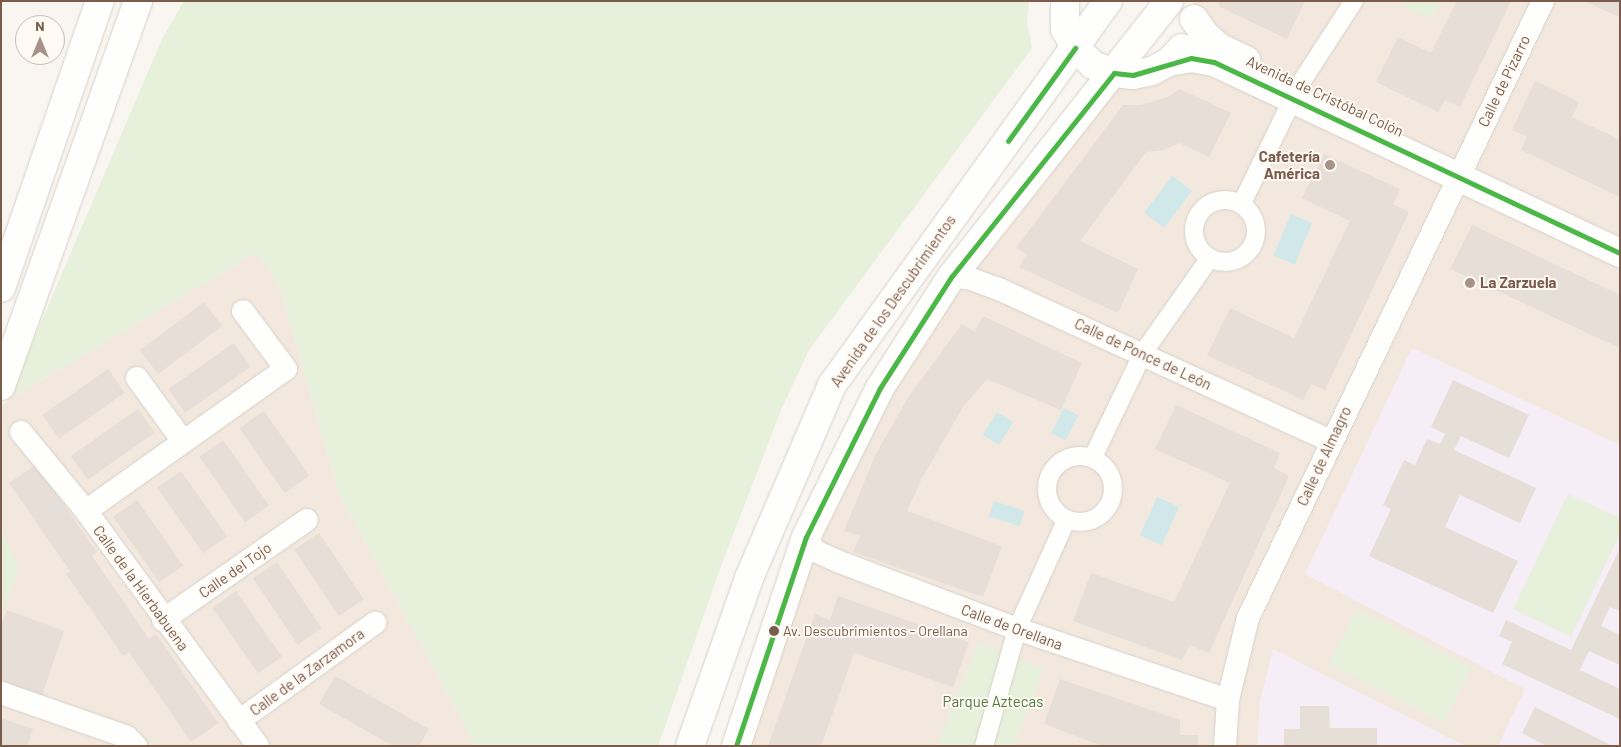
<!DOCTYPE html>
<html>
<head>
<meta charset="utf-8">
<style>
  body { margin:0 }
  #map { position:relative; width:1621px; height:747px; overflow:hidden; background:#f9f5f0; font-family:Barlow,sans-serif }
  div>[style] { position:absolute }
  [style*='--x'] { left:calc(var(--x)*1px); top:calc(var(--y)*1px); width:calc(var(--w)*1px); rotate:calc(var(--a)*1deg) }
  .residential>* { inset:0; background:#f2e8de }
  .education>* { inset:0; background:#f6eef6 }
  .green>* { inset:0; background:#e7f0db; transform-origin:0 0 }
  .water>* { inset:0; background:#d0e8ea; transform-origin:0 0 }
  .building>* { inset:0; background:#e6ded7; transform-origin:0 0 }
  .roads { filter:drop-shadow(0 0 1px #d7d1cb) drop-shadow(0 0 1px #d7d1cb) }
  .pedestrian>* { height:18px; margin:-9px; padding:0 9px; transform-origin:9px; border-radius:9px; background:#fefefd }
  .pedestrian>.ring { margin:-9px; padding:0; box-sizing:content-box; background:none; border:18px solid #fefefd; border-radius:50% }
  .minor>* { height:22px; margin:-11px; padding:0 11px; transform-origin:11px; border-radius:11px; background:#fefefd }
  .tertiary>* { height:28px; margin:-14px; padding:0 14px; transform-origin:14px; border-radius:14px; background:#fefefd }
  .secondary>* { height:28px; margin:-14px; padding:0 14px; transform-origin:14px; border-radius:14px; background:#fefefd }
  .bus-1>* { height:5px; margin:-2.5px; padding:0 2.5px; transform-origin:2.5px; border-radius:2.5px; background:#4ab747 }
  .dots>* { width:14px; height:14px; translate:-50% -50%; box-sizing:border-box; border:2px solid #fffaf3; border-radius:50% }
  span { translate:-50% -50%; white-space:nowrap; text-align:center; line-height:1.15; -webkit-text-stroke:4px #fffaf3; paint-order:stroke }
  .bus-label { font-size:14px; color:#7a5c4d }
  .left { translate:0 -50%; text-align:left }
  .street-label { font-size:15px; color:#7a5c4d }
  .poi-label { font-size:15px; color:#7a5c4d; font-weight:700 }
  .right { translate:-100% -50%; text-align:right }
  .park-label { font-size:15px; color:#537a41 }
  .frame { position:absolute; inset:0; border:2px solid #7a5c4d; pointer-events:none }
  .north { position:absolute; left:15px; top:15px; width:50px; height:50px; box-sizing:border-box; background:#fffaf3; border:1px solid #cabbb1; border-radius:50%; rotate:0deg; font-size:14px; font-weight:700; line-height:20px; text-align:center; color:#7a5c4d }
  .north::after { content:''; display:block; margin:auto; width:18px; height:22px; background:#a69286; clip-path:polygon(50% 0,100% 100%,50% 72%,0 100%) }
</style>
</head>
<body>
<div id="map">
  <div class="residential">
    <i style="clip-path:polygon(1193px 1px,1620px 1px,1620px 746px,736px 746px,871px 404px,1114px 74px,1133px 75px,1189px 37px,1194px 19px)"></i>
    <i style="clip-path:polygon(257px 252px,279px 284px,339px 494px,476px 746px,1px 746px,1px 407px,8px 400px)"></i>
  </div>
  <div class="education">
    <i style="clip-path:polygon(1412px 348px,1620px 445px,1620px 746px,1498px 746px,1525px 689px,1305px 574px)"></i>
    <i style="clip-path:polygon(1273px 649px,1465px 746px,1257px 746px,1260px 703px)"></i>
  </div>
  <div class="green">
    <i style="clip-path:polygon(184px 1px,1029px 1px,1027px 22px,1032px 48px,809px 350px,781px 410px,721px 566px,658px 746px,476px 746px,339px 494px,279px 284px,257px 252px,8px 400px,162px 39px)"></i>
    <i style="clip-path:polygon(1403px 1px,1440px 1px,1432px 19px,1401px 5px)"></i>
    <i style="clip-path:polygon(1568px 494px,1620px 518px,1620px 534px,1571px 637px,1513px 609px)"></i>
    <i style="clip-path:polygon(1px 527px,19px 570px,1px 614px)"></i>
    <i style="left:1357px;top:609px;width:129px;height:62px;rotate:27deg"></i>
    <i style="clip-path:polygon(978px 643px,1044px 669px,1014px 746px,937px 746px)"></i>
  </div>
  <div class="water">
    <i style="left:1172px;top:176px;width:25px;height:46px;rotate:37deg"></i>
    <i style="left:1291px;top:214px;width:23px;height:45px;rotate:23deg"></i>
    <i style="left:1064px;top:408px;width:16px;height:28px;rotate:27deg"></i>
    <i style="left:997px;top:412px;width:19px;height:27px;rotate:32deg"></i>
    <i style="left:1157px;top:497px;width:24px;height:42px;rotate:24deg"></i>
    <i style="left:994px;top:501px;width:32px;height:16px;rotate:18deg"></i>
  </div>
  <div class="building">
    <i style="clip-path:polygon(1218px 1px,1305px 1px,1287px 39px,1220px 7px)"></i>
    <i style="clip-path:polygon(1457px 1px,1511px 1px,1460px 107px,1445px 100px,1438px 112px,1376px 82px,1398px 37px,1431px 53px)"></i>
    <i style="clip-path:polygon(1584px 1px,1620px 1px,1620px 15px,1619px 17px)"></i>
    <i style="clip-path:polygon(1535px 81px,1579px 102px,1572px 117px,1620px 140px,1620px 197px,1521px 150px,1527px 137px,1512px 130px)"></i>
    <i style="clip-path:polygon(1180px 89px,1231px 113px,1209px 157px,1179px 143px,1164px 150px,1146px 152px,1080px 241px,1138px 269px,1118px 313px,1019px 267px,1027px 254px,1016px 248px,1123px 105px,1141px 105px,1168px 97px)"></i>
    <i style="clip-path:polygon(1324px 154px,1400px 189px,1393px 204px,1409px 212px,1325px 390px,1311px 384px,1303px 400px,1207px 355px,1230px 308px,1294px 338px,1350px 221px,1302px 198px)"></i>
    <i style="clip-path:polygon(1472px 225px,1620px 295px,1620px 348px,1450px 269px)"></i>
    <i style="left:204px;top:302px;width:30px;height:80px;rotate:53deg"></i>
    <i style="clip-path:polygon(983px 316px,1082px 363px,1061px 410px,987px 379px,963px 407px,922px 478px,907px 511px,1002px 546px,983px 597px,853px 552px,860px 536px,844px 531px,876px 454px,907px 399px,962px 324px,975px 332px)"></i>
    <i style="left:234px;top:343px;width:29px;height:80px;rotate:55deg"></i>
    <i style="left:108px;top:369px;width:29px;height:80px;rotate:55deg"></i>
    <i style="clip-path:polygon(1453px 380px,1529px 415px,1509px 458px,1461px 436px,1454px 450px,1536px 488px,1520px 523px,1460px 495px,1445px 527px,1518px 561px,1493px 613px,1369px 556px,1391px 509px,1383px 505px,1404px 460px,1415px 465px,1427px 439px,1440px 444px,1445px 434px,1431px 427px)"></i>
    <i style="clip-path:polygon(1176px 405px,1280px 453px,1274px 468px,1289px 476px,1209px 653px,1190px 645px,1182px 660px,1073px 621px,1091px 573px,1174px 602px,1230px 483px,1155px 449px)"></i>
    <i style="left:138px;top:409px;width:29px;height:82px;rotate:55deg"></i>
    <i style="left:264px;top:411px;width:79px;height:30px;rotate:55deg"></i>
    <i style="left:223px;top:440px;width:80px;height:29px;rotate:55deg"></i>
    <i style="clip-path:polygon(36px 465px,97px 552px,92px 556px,149px 639px,156px 634px,218px 723px,191px 742px,129px 652px,123px 656px,66px 574px,70px 571px,9px 483px)"></i>
    <i style="left:181px;top:471px;width:80px;height:29px;rotate:55deg"></i>
    <i style="left:137px;top:500px;width:80px;height:29px;rotate:55deg"></i>
    <i style="left:319px;top:533px;width:80px;height:30px;rotate:56deg"></i>
    <i style="clip-path:polygon(1620px 548px,1620px 611px,1610px 607px,1601px 626px,1620px 635px,1620px 665px,1589px 651px,1580px 670px,1620px 689px,1620px 719px,1502px 664px,1512px 642px,1499px 636px,1506px 620px,1571px 650px)"></i>
    <i style="left:277px;top:562px;width:80px;height:29px;rotate:56deg"></i>
    <i style="left:236px;top:591px;width:80px;height:29px;rotate:55deg"></i>
    <i style="clip-path:polygon(838px 596px,969px 642px,953px 687px,854px 653px,821px 746px,768px 746px,815px 614px,830px 620px)"></i>
    <i style="clip-path:polygon(7px 610px,64px 631px,42px 695px,1px 680px,1px 624px)"></i>
    <i style="clip-path:polygon(335px 676px,429px 729px,419px 746px,393px 746px,319px 704px)"></i>
    <i style="clip-path:polygon(1060px 679px,1180px 720px,1180px 735px,1198px 735px,1198px 746px,1102px 746px,1044px 724px)"></i>
    <i style="clip-path:polygon(1300px 706px,1329px 706px,1330px 728px,1377px 728px,1377px 746px,1284px 746px,1284px 729px,1300px 729px)"></i>
    <i style="clip-path:polygon(1535px 707px,1613px 746px,1546px 746px,1522px 733px)"></i>
    <i style="clip-path:polygon(1px 718px,33px 729px,27px 746px,1px 746px)"></i>
  </div>
  <div class="roads">
    <div class="pedestrian">
      <i class="ring" style="left:1194px;top:200px;width:44px;height:44px"></i>
      <i style="--x:1242;--y:203;--w:132;--a:-64"></i>
      <i style="--x:1300;--y:84;--w:99;--a:-57"></i>
      <i class="ring" style="left:1047px;top:456px;width:48px;height:48px"></i>
      <i style="--x:1093;--y:457;--w:115;--a:-64.3"></i>
      <i style="--x:1143;--y:353;--w:115;--a:-54.9"></i>
      <i style="--x:984;--y:746;--w:122;--a:-74.2"></i>
      <i style="--x:1017;--y:629;--w:119;--a:-65.6"></i>
    </div>
    <div class="minor">
      <i style="--x:952;--y:276;--w:19;--a:9"></i>
      <i style="--x:971;--y:279;--w:32;--a:20"></i>
      <i style="--x:1001;--y:290;--w:363;--a:24.6"></i>
      <i style="--x:137;--y:378;--w:78;--a:53.9"></i>
      <i style="--x:21;--y:432;--w:102;--a:50.6"></i>
      <i style="--x:86;--y:511;--w:291;--a:53.8"></i>
      <i style="--x:86;--y:511;--w:245;--a:-35.4"></i>
      <i style="--x:286;--y:369;--w:72;--a:-126.6"></i>
      <i style="--x:806;--y:537;--w:17;--a:57"></i>
      <i style="--x:815;--y:551;--w:24;--a:24"></i>
      <i style="--x:837;--y:561;--w:192;--a:20.7"></i>
      <i style="--x:1017;--y:629;--w:223;--a:18.6"></i>
      <i style="--x:163;--y:620;--w:175;--a:-34.8"></i>
      <i style="--x:1;--y:693;--w:133;--a:19.2"></i>
      <i style="--x:127;--y:737;--w:13;--a:45"></i>
      <i style="--x:239;--y:721;--w:168;--a:-35.8"></i>
      <i style="--x:1225;--y:746;--w:46;--a:-86.3"></i>
      <i style="--x:1228;--y:700;--w:84;--a:-76.3"></i>
      <i style="--x:1248;--y:618;--w:684;--a:-64.45"></i>
    </div>
    <div class="tertiary">
      <i style="--x:1065;--y:1;--w:28;--a:90"></i>
      <i style="--x:1065;--y:29;--w:21;--a:62"></i>
      <i style="--x:1075;--y:48;--w:25;--a:43"></i>
      <i style="--x:1093;--y:65;--w:22;--a:21"></i>
      <i style="--x:1114;--y:73;--w:19;--a:6"></i>
      <i style="--x:1133;--y:75;--w:19;--a:-12"></i>
      <i style="--x:1152;--y:71;--w:19;--a:-28"></i>
      <i style="--x:1169;--y:62;--w:19;--a:-47"></i>
      <i style="--x:1194;--y:19;--w:19;--a:55"></i>
      <i style="--x:1205;--y:35;--w:20;--a:41"></i>
      <i style="--x:1220;--y:48;--w:29;--a:25"></i>
      <i style="--x:1169;--y:62;--w:22;--a:-10"></i>
      <i style="--x:1191;--y:58;--w:23;--a:10"></i>
      <i style="--x:1214;--y:62;--w:449;--a:25.2"></i>
      <i style="--x:690;--y:746;--w:178;--a:-70.6"></i>
      <i style="--x:749;--y:578;--w:210;--a:-66.7"></i>
      <i style="--x:832;--y:385;--w:473;--a:-54.3"></i>
      <i style="--x:736;--y:746;--w:220;--a:-71.5"></i>
      <i style="--x:806;--y:537;--w:166;--a:-63.6"></i>
      <i style="--x:880;--y:388;--w:133;--a:-57.3"></i>
      <i style="--x:952;--y:276;--w:350;--a:-51.7"></i>
    </div>
    <div class="secondary">
      <i style="--x:1;--y:288;--w:304;--a:-71"></i>
      <i style="--x:1;--y:386;--w:409;--a:-70.4"></i>
    </div>
  </div>
  <div class="bus-1">
    <i style="--x:1008;--y:141;--w:115;--a:-54.2"></i>
    <i style="--x:736;--y:746;--w:220;--a:-71.5"></i>
    <i style="--x:806;--y:537;--w:166;--a:-63.6"></i>
    <i style="--x:880;--y:388;--w:133;--a:-57.3"></i>
    <i style="--x:952;--y:276;--w:260;--a:-51.4"></i>
    <i style="--x:1114;--y:73;--w:19;--a:6"></i>
    <i style="--x:1133;--y:75;--w:60;--a:-16.3"></i>
    <i style="--x:1191;--y:58;--w:23;--a:10"></i>
    <i style="--x:1214;--y:62;--w:449;--a:25.2"></i>
  </div>
  <div class="dots">
    <i style="left:1330px;top:165px;background:#a69286"></i>
    <i style="left:1470px;top:283px;background:#a69286"></i>
    <i style="left:774px;top:631px;background:#7a5c4d"></i>
  </div>
  <div class="bus-label">
    <span class="left" style="left:783px;top:631px">Av. Descubrimientos - Orellana</span>
  </div>
  <div class="street-label">
    <span style="left:1504px;top:81px;rotate:-64deg">Calle de Pizarro</span>
    <span style="left:1325px;top:96px;rotate:25deg">Avenida de Cristóbal Colón</span>
    <span style="left:893px;top:301px;rotate:-55deg">Avenida de los Descubrimientos</span>
    <span style="left:1143px;top:354px;rotate:25deg">Calle de Ponce de León</span>
    <span style="left:1324px;top:456px;rotate:-65deg">Calle de Almagro</span>
    <span style="left:235px;top:570px;rotate:-35deg">Calle del Tojo</span>
    <span style="left:141px;top:588px;rotate:54deg">Calle de la Hierbabuena</span>
    <span style="left:1012px;top:627px;rotate:20deg">Calle de Orellana</span>
    <span style="left:307px;top:672px;rotate:-36deg">Calle de la Zarzamora</span>
  </div>
  <div class="poi-label">
    <span class="right" style="left:1320px;top:165px">Cafetería<br>América</span>
    <span class="left" style="left:1480px;top:283px">La Zarzuela</span>
  </div>
  <div class="park-label">
    <span style="left:993px;top:702px">Parque Aztecas</span>
  </div>
  <div class="frame"></div>
  <div class="north">N</div>
</div>
</body>
</html>
